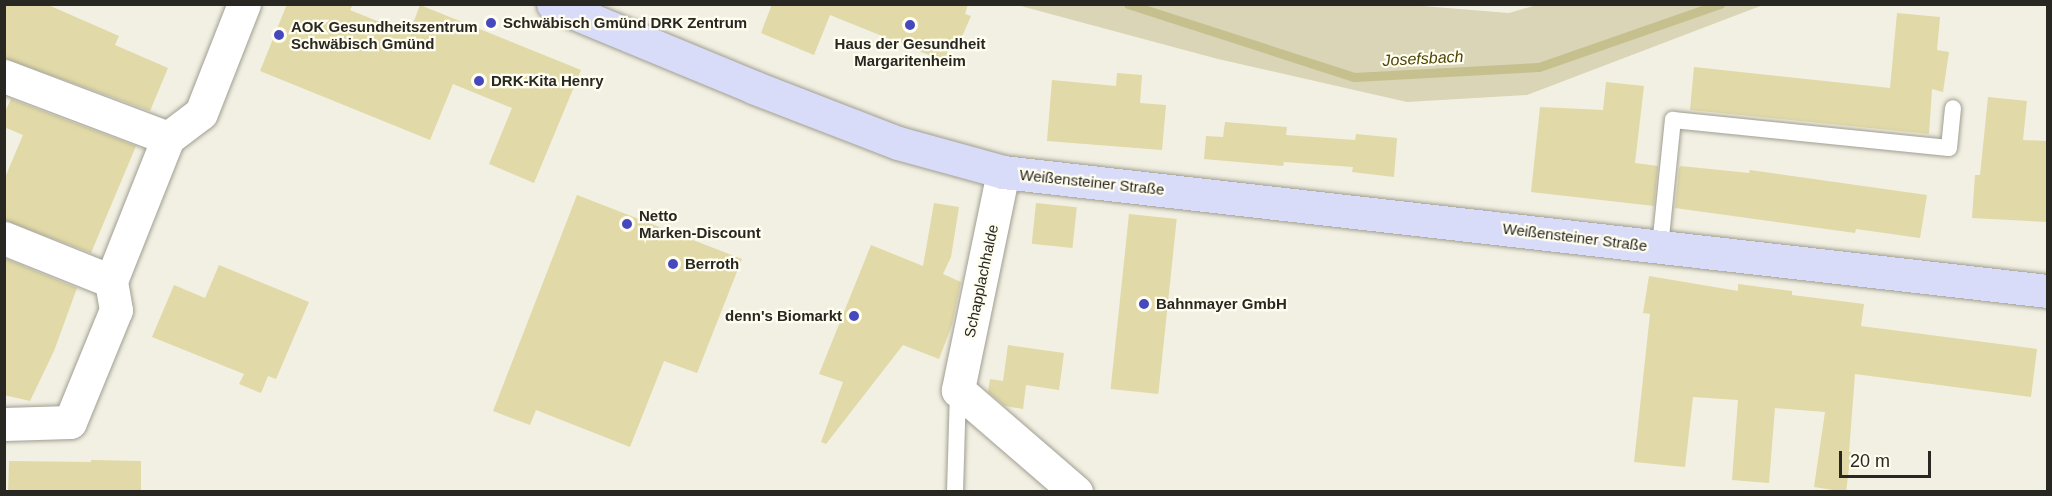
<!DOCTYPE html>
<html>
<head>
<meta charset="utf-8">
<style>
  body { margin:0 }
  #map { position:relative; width:2052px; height:496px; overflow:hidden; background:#f2f0e2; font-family:Helvetica,sans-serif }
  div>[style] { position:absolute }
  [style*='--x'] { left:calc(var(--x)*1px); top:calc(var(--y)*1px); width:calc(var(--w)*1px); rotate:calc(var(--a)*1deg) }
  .green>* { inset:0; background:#d9d5b6 }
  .stream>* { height:9px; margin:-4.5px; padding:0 4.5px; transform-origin:4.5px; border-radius:4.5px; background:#c6bf8e }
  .building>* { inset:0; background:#e1d9a7; transform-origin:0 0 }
  .roads { filter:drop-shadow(0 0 2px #a09e92) drop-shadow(0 0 2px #a09e92) }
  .service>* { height:16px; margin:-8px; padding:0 8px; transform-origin:8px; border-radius:8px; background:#fff }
  .minor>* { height:33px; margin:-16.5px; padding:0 16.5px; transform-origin:16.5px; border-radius:16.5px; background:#fff }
  .secondary>* { height:33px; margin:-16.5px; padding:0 16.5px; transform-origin:16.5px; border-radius:16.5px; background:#d8dcf8 }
  .dots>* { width:16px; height:16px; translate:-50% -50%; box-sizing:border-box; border:3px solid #fffdef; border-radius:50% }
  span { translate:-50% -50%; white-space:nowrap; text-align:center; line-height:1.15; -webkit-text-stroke:4.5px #fffdef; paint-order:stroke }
  .poi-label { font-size:15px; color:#282722; font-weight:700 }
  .left { translate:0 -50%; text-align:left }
  .right { translate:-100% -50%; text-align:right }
  .street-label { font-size:15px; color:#282722 }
  .water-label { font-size:16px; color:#4d4406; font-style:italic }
  .frame { position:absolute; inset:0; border:6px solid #282722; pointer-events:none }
  .scale { position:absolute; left:1839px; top:451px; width:92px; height:27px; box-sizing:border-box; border:3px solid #282722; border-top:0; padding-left:8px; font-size:18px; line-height:21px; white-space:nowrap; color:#282722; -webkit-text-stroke:4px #fffdef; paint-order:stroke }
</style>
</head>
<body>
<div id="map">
  <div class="green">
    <i style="clip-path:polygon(1397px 4px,1509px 13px,1540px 4px,1763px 5px,1527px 95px,1407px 102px,1218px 59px,1017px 5px)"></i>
  </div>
  <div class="stream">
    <i style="--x:1128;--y:4;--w:237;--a:17.9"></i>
    <i style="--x:1354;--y:77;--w:185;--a:-3.1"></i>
    <i style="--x:1539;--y:67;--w:192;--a:-19.2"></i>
  </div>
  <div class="building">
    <i style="clip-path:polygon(4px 4px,46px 4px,119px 36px,115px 45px,168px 68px,150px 111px,4px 58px)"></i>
    <i style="clip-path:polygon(287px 4px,353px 4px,350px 10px,409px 34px,420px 5px,581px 70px,534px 183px,489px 164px,512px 108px,453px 84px,430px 140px,260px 71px)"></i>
    <i style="clip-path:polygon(772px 4px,968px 4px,965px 14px,971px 16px,961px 39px,954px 36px,944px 61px,830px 15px,814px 55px,761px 33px)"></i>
    <i style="clip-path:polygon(1897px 13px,1940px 17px,1937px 50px,1949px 52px,1943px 92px,1932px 89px,1929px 134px,1690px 110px,1694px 67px,1890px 88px)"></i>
    <i style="clip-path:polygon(1117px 73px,1142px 75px,1140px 103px,1166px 105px,1162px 150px,1047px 141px,1052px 80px,1116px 86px)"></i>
    <i style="clip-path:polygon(1606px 82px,1644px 86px,1635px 163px,1658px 166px,1654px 206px,1531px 192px,1540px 107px,1603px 110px)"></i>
    <i style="clip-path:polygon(1988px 97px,2027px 101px,2023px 140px,2048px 141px,2048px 222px,1972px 218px,1975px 175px,1980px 175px)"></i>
    <i style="clip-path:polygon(11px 99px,136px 146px,91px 253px,4px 220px,4px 180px,23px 135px,4px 127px,4px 114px)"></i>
    <i style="clip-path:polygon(1225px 122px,1287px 127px,1286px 135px,1355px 140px,1356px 134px,1397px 138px,1394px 177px,1352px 172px,1353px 167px,1284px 162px,1283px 166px,1204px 159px,1206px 136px,1223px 137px)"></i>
    <i style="clip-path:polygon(1681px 166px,1749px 173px,1750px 170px,1927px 195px,1920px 238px,1856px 229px,1855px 233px,1675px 208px,1679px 168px)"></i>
    <i style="clip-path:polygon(577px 195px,742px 259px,697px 373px,664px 361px,630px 447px,536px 410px,530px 425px,493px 411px)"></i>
    <i style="clip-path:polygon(934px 203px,959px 207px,951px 257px,943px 274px,961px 282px,952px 325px,939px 359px,903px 345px,826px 444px,821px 442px,843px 382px,819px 374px,871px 245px,923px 266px)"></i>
    <i style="left:1036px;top:203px;width:41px;height:41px;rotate:6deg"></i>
    <i style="left:1129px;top:214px;width:48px;height:176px;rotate:6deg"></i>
    <i style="clip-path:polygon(4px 258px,77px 288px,54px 351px,30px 401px,4px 395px)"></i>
    <i style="clip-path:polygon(219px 265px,309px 302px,276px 379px,268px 376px,261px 393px,239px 384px,244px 374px,152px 337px,174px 285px,205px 298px)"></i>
    <i style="clip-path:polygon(1649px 276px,1738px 291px,1738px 284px,1792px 291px,1792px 295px,1864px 304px,1861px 326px,2037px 349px,2031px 397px,1855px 374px,1849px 452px,1851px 452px,1846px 492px,1814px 487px,1825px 412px,1775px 408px,1769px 483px,1732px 480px,1738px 400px,1693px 397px,1685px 467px,1634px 462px,1650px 314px,1643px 313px)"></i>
    <i style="clip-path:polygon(1008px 345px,1064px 353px,1059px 390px,1026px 385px,1023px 409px,1005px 406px,988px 392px,990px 379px,1003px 381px)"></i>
    <i style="clip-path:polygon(91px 460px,141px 461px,141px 492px,8px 492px,9px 461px,91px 462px)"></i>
  </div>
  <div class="roads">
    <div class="service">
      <i style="--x:1660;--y:247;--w:128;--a:-84.2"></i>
      <i style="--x:1673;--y:120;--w:277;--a:5.8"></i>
      <i style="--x:1949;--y:148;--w:40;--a:-84.3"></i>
      <i style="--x:955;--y:492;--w:101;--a:-88.3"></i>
    </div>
    <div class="minor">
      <i style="--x:4;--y:76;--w:175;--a:20.7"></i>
      <i style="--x:1003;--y:172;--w:223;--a:101.7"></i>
      <i style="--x:958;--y:390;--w:156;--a:40.8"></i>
      <i style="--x:4;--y:238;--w:115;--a:21.9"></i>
      <i style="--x:4;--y:424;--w:66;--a:-1.7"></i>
      <i style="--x:70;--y:422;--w:121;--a:-67.7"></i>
      <i style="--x:116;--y:310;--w:29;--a:-100"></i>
      <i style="--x:111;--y:281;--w:154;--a:-68.3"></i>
      <i style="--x:168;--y:138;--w:41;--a:-37.1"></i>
      <i style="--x:201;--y:113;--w:117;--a:-68.5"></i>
    </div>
    <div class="secondary">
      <i style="--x:553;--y:4;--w:217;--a:22.5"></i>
      <i style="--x:753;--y:87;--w:155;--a:21.1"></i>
      <i style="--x:898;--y:143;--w:109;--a:15.4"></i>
      <i style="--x:1003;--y:172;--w:1052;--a:6.5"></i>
    </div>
  </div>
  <div class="dots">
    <i style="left:491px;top:23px;background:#4649be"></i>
    <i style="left:910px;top:25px;background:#4649be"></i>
    <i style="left:279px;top:35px;background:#4649be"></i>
    <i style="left:479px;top:81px;background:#4649be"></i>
    <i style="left:627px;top:224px;background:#4649be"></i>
    <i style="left:673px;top:264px;background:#4649be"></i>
    <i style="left:1144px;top:304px;background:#4649be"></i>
    <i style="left:854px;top:316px;background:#4649be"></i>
  </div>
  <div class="poi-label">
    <span class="left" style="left:503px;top:23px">Schwäbisch Gmünd DRK Zentrum</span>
    <span class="left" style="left:291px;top:35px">AOK Gesundheitszentrum<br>Schwäbisch Gmünd</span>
    <span style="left:910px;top:52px">Haus der Gesundheit<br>Margaritenheim</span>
    <span class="left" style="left:491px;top:81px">DRK-Kita Henry</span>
    <span class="left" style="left:639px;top:224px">Netto<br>Marken-Discount</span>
    <span class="left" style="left:685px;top:264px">Berroth</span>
    <span class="left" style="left:1156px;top:304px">Bahnmayer GmbH</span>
    <span class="right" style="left:842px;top:316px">denn's Biomarkt</span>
  </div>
  <div class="street-label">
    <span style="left:1092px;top:182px;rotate:6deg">Weißensteiner Straße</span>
    <span style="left:1575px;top:237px;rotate:7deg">Weißensteiner Straße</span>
    <span style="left:981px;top:281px;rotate:-78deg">Schapplachhalde</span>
  </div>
  <div class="water-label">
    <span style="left:1423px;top:59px;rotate:-3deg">Josefsbach</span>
  </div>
  <div class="frame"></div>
  <div class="scale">20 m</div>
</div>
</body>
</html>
